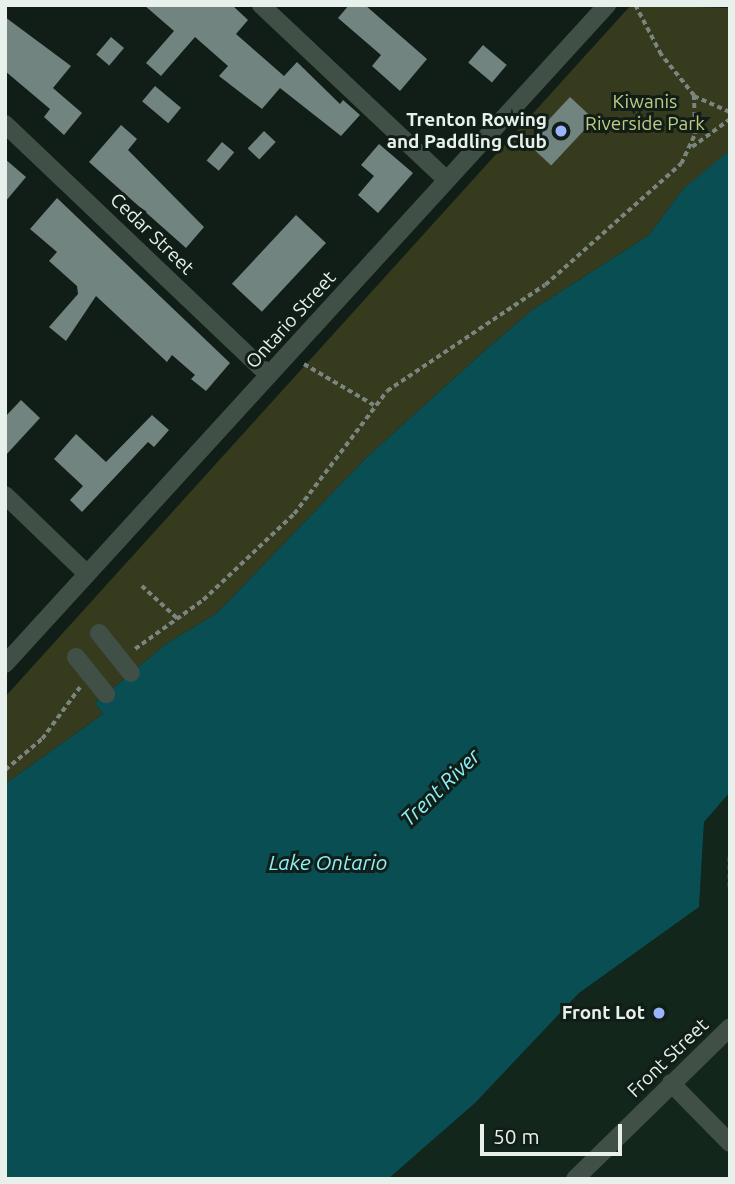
<!DOCTYPE html>
<html>
<head>
<meta charset="utf-8">
<style>
  body { margin:0 }
  #map { position:relative; width:735px; height:1184px; overflow:hidden; background:#111e17; font-family:Ubuntu,sans-serif }
  div>[style] { position:absolute }
  [style*='--x'] { left:calc(var(--x)*1px); top:calc(var(--y)*1px); width:calc(var(--w)*1px); rotate:calc(var(--a)*1deg) }
  .built>* { inset:0; background:#12261b }
  .green>* { inset:0; background:#373b1d }
  .water>* { inset:0; background:#084e53 }
  .building>* { inset:0; background:#718480; transform-origin:0 0 }
  .path>* { height:3.5px; margin-top:-1.75px; transform-origin:0; background:repeating-linear-gradient(90deg,#7a857f 0 5px,transparent 0 8.5px) }
  .minor>* { height:18px; margin:-9px; padding:0 9px; transform-origin:9px; border-radius:9px; background:#415047 }
  .dots>* { width:19px; height:19px; translate:-50% -50%; box-sizing:border-box; border:4px solid #111e17; border-radius:50% }
  span { translate:-50% -50%; white-space:nowrap; text-align:center; line-height:1.15; -webkit-text-stroke:6px #111e17; paint-order:stroke }
  .park-label { font-size:19px; color:#c1ca83 }
  .poi-label { font-size:19px; color:#e7f0eb; font-weight:700 }
  .right { translate:-100% -50%; text-align:right }
  .street-label { font-size:19px; color:#e7f0eb }
  .water-label { font-size:21px; color:#8ef0f8; font-style:italic }
  .frame { position:absolute; inset:0; border:7px solid #e7f0eb; pointer-events:none }
  .scale { position:absolute; left:480px; top:1124px; width:142px; height:32px; box-sizing:border-box; border:4px solid #e7f0eb; border-top:0; padding-left:9px; font-size:21px; line-height:24px; white-space:nowrap; color:#e7f0eb; -webkit-text-stroke:5px #111e17; paint-order:stroke }
</style>
</head>
<body>
<div id="map">
  <div class="built">
    <i style="clip-path:polygon(730px 792px,730px 1179px,388px 1179px,475px 1103px,579px 993px,699px 907px,704px 822px)"></i>
  </div>
  <div class="green">
    <i style="clip-path:polygon(631px 5px,730px 8px,730px 151px,683px 189px,649px 235px,532px 310px,482px 353px,366px 458px,217px 613px,166px 644px,95px 703px,103px 714px,5px 784px,5px 697px)"></i>
  </div>
  <div class="water">
    <i style="clip-path:polygon(730px 150px,730px 792px,704px 822px,699px 907px,579px 993px,475px 1103px,388px 1179px,5px 1179px,5px 784px,103px 714px,95px 703px,166px 644px,217px 613px,366px 458px,482px 353px,532px 310px,649px 235px,683px 189px)"></i>
  </div>
  <div class="building">
    <i style="clip-path:polygon(144px 5px,232px 5px,248px 20px,236px 34px,284px 76px,297px 62px,340px 104px,343px 100px,360px 115px,341px 136px,280px 88px,262px 109px,219px 76px,228px 66px,195px 37px,161px 76px,146px 63px,174px 31px)"></i>
    <i style="clip-path:polygon(349px 5px,365px 5px,427px 59px,400px 91px,372px 66px,381px 55px,338px 18px)"></i>
    <i style="clip-path:polygon(5px 17px,71px 66px,53px 88px,82px 113px,64px 135px,44px 117px,50px 109px,5px 71px)"></i>
    <i style="left:111px;top:37px;width:17px;height:23px;rotate:40deg"></i>
    <i style="left:483px;top:45px;width:31px;height:23px;rotate:40deg"></i>
    <i style="left:155px;top:86px;width:34px;height:20px;rotate:40deg"></i>
    <i style="left:570px;top:97px;width:33px;height:63px;rotate:43deg"></i>
    <i style="clip-path:polygon(121px 125px,137px 139px,128px 150px,204px 227px,186px 248px,89px 162px)"></i>
    <i style="left:264px;top:131px;width:16px;height:24px;rotate:43deg"></i>
    <i style="left:222px;top:142px;width:16px;height:24px;rotate:40deg"></i>
    <i style="clip-path:polygon(379px 144px,413px 173px,378px 213px,358px 195px,374px 176px,361px 165px)"></i>
    <i style="clip-path:polygon(5px 159px,26px 177px,5px 202px)"></i>
    <i style="clip-path:polygon(57px 198px,230px 363px,206px 391px,191px 379px,195px 375px,172px 355px,167px 362px,96px 296px,66px 341px,49px 327px,78px 294px,77px 286px,49px 261px,57px 252px,30px 229px)"></i>
    <i style="left:296px;top:215px;width:41px;height:94px;rotate:43deg"></i>
    <i style="clip-path:polygon(21px 400px,40px 418px,5px 456px,5px 417px)"></i>
    <i style="clip-path:polygon(152px 415px,169px 430px,154px 447px,148px 442px,82px 512px,70px 500px,83px 486px,54px 459px,76px 434px,106px 462px)"></i>
  </div>
  <div class="path">
    <i style="--x:694;--y:96;--w:39;--a:24"></i>
    <i style="--x:692;--y:147;--w:47;--a:-36.4"></i>
    <i style="--x:304;--y:364;--w:81;--a:30.4"></i>
    <i style="--x:142;--y:586;--w:49;--a:42.5"></i>
    <i style="--x:135;--y:649;--w:84;--a:-35.8"></i>
    <i style="--x:203;--y:600;--w:125;--a:-43.4"></i>
    <i style="--x:294;--y:514;--w:154;--a:-52.9"></i>
    <i style="--x:387;--y:391;--w:190;--a:-33.9"></i>
    <i style="--x:545;--y:285;--w:182;--a:-41.7"></i>
    <i style="--x:681;--y:164;--w:33;--a:-65"></i>
    <i style="--x:695;--y:134;--w:38;--a:-92"></i>
    <i style="--x:694;--y:96;--w:53;--a:-128.8"></i>
    <i style="--x:661;--y:55;--w:56;--a:-117.5"></i>
    <i style="--x:5;--y:770;--w:48;--a:-40"></i>
    <i style="--x:42;--y:739;--w:64;--a:-53.8"></i>
    <i style="--x:730;--y:857;--w:32;--a:90"></i>
  </div>
  <div class="minor">
    <i style="--x:261;--y:5;--w:255;--a:43.3"></i>
    <i style="--x:5;--y:124;--w:364;--a:43.6"></i>
    <i style="--x:5;--y:495;--w:114;--a:43.9"></i>
    <i style="--x:99;--y:633;--w:51;--a:51.3"></i>
    <i style="--x:76;--y:657;--w:48;--a:51"></i>
    <i style="--x:5;--y:664;--w:893;--a:-47.59"></i>
    <i style="--x:671;--y:1083;--w:84;--a:45.5"></i>
    <i style="--x:575;--y:1179;--w:217;--a:-44.4"></i>
  </div>
  <div class="dots">
    <i style="left:561px;top:131px;background:#9bb4fd"></i>
    <i style="left:659px;top:1013px;background:#9bb4fd"></i>
  </div>
  <div class="park-label">
    <span style="left:645px;top:113px">Kiwanis<br>Riverside Park</span>
  </div>
  <div class="poi-label">
    <span class="right" style="left:547px;top:131px">Trenton Rowing<br>and Paddling Club</span>
    <span class="right" style="left:645px;top:1013px">Front Lot</span>
  </div>
  <div class="street-label">
    <span style="left:152px;top:234px;rotate:44deg">Cedar Street</span>
    <span style="left:291px;top:320px;rotate:-48deg">Ontario Street</span>
    <span style="left:668px;top:1058px;rotate:-44deg">Front Street</span>
  </div>
  <div class="water-label">
    <span style="left:440px;top:787px;rotate:-44deg">Trent River</span>
    <span style="left:328px;top:862px">Lake Ontario</span>
  </div>
  <div class="frame"></div>
  <div class="scale">50 m</div>
</div>
</body>
</html>
